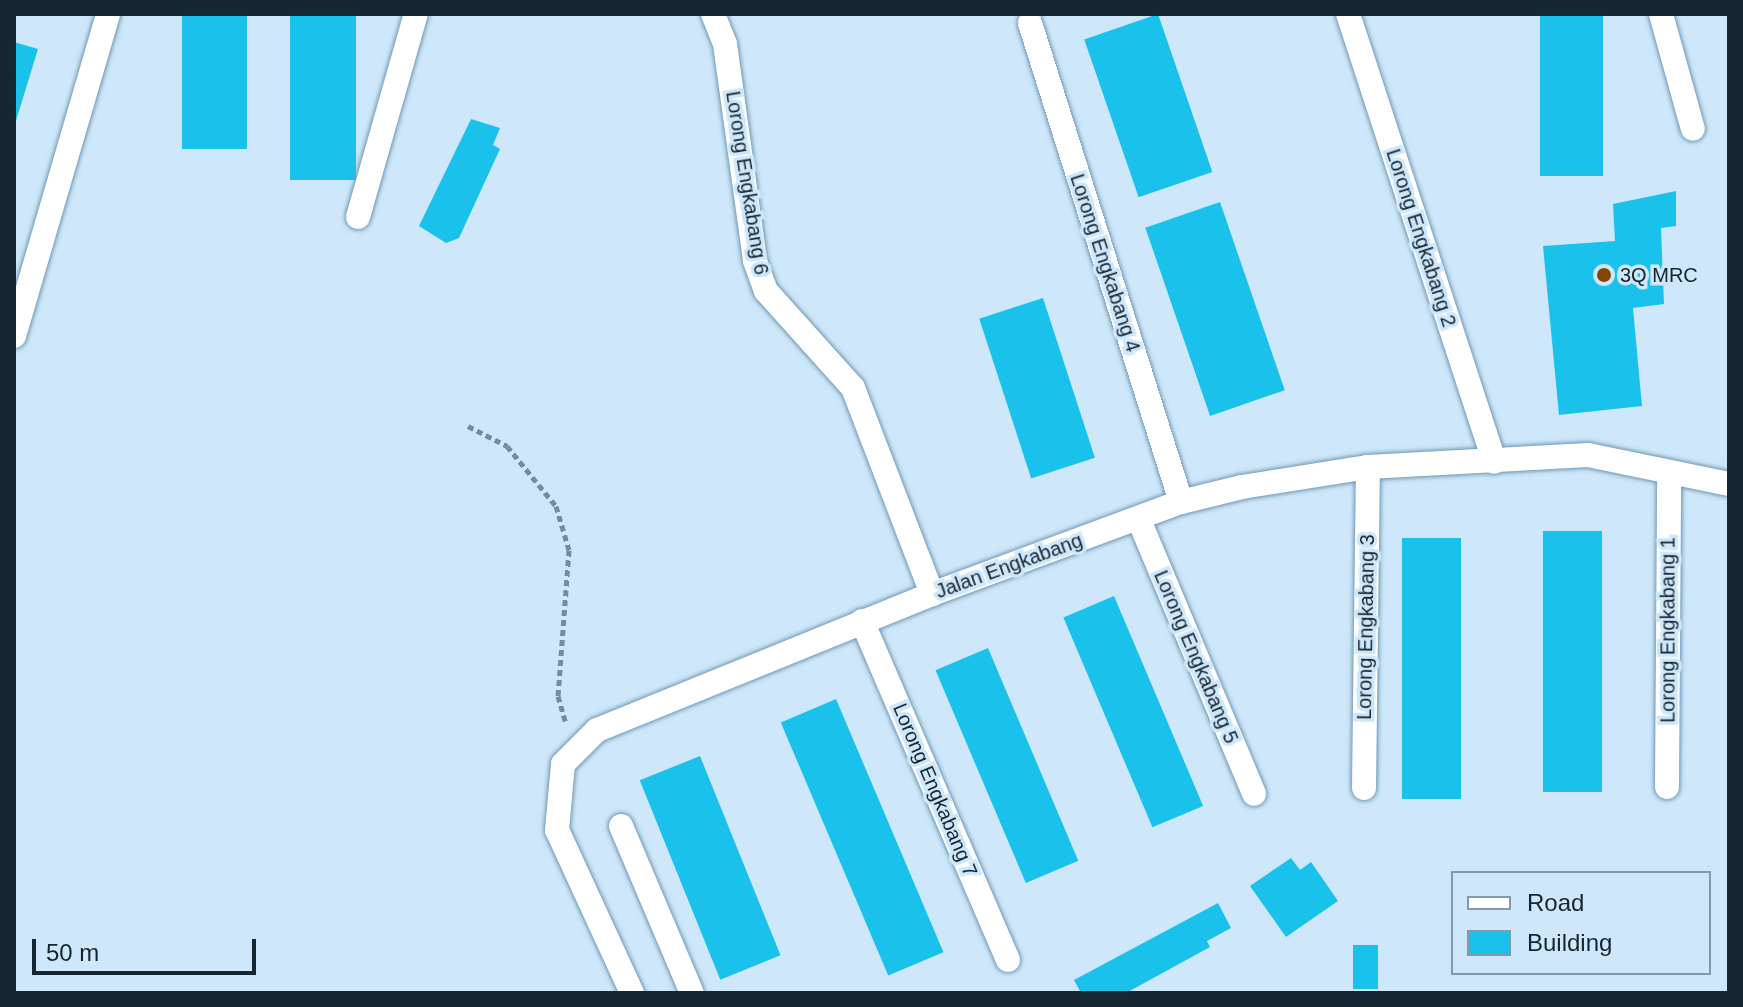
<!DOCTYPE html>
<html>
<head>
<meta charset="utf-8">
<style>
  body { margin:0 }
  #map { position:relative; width:1743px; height:1007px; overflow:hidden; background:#cee7fa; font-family:Helvetica,sans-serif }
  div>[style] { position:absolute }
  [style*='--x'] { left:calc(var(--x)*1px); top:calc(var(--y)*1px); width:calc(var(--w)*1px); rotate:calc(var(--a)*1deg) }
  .building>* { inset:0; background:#1ac2eb; transform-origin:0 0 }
  .path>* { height:5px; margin-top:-2.5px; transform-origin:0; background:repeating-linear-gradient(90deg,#778c9b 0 6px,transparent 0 10px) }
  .roads { filter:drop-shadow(0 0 2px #7098b5) drop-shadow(0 0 2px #7098b5) }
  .street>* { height:24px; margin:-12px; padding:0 12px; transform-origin:12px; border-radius:12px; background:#fff }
  .dots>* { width:22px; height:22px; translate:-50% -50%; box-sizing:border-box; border:4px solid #cee7fa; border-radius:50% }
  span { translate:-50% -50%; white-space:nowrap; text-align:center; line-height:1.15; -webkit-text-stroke:7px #cee7fa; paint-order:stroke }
  .street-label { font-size:20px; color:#162631 }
  .poi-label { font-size:20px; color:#162631 }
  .left { translate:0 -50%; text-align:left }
  .frame { position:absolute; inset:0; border:16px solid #162631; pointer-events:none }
  .legend { position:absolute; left:1451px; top:871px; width:260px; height:104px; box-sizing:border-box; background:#cee7fa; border:2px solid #849aaa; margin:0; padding:10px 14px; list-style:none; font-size:24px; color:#162631 }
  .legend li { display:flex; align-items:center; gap:16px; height:40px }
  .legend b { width:40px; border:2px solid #849aaa }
  .scale { position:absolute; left:32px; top:939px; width:224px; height:36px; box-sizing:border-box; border:4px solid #162631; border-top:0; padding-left:10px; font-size:24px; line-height:28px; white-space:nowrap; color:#162631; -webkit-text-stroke:6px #cee7fa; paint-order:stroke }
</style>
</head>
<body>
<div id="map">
  <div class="building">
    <i style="left:182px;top:14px;width:65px;height:135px"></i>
    <i style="left:290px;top:14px;width:66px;height:166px"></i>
    <i style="left:1158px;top:14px;width:167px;height:78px;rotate:71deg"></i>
    <i style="left:1540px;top:14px;width:63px;height:162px"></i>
    <i style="clip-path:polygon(14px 42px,38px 49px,15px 124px,14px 124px)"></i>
    <i style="clip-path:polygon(471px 119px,500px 128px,493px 145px,500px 149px,459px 238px,446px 243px,419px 226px)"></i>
    <i style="clip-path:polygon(1676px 191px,1676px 226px,1661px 228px,1664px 304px,1633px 308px,1642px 406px,1559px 415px,1543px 246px,1615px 241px,1613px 204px)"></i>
    <i style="left:1220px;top:202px;width:199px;height:79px;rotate:71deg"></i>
    <i style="left:1043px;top:298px;width:168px;height:67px;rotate:72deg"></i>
    <i style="left:1543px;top:531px;width:59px;height:261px"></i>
    <i style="left:1402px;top:538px;width:59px;height:261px"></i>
    <i style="left:1114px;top:596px;width:228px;height:55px;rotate:67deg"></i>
    <i style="left:988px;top:648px;width:231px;height:57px;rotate:67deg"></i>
    <i style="left:836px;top:699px;width:275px;height:60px;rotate:67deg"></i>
    <i style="left:700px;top:756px;width:215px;height:65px;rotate:68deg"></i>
    <i style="clip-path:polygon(1291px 858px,1300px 870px,1311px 862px,1338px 901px,1286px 937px,1250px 886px)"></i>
    <i style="clip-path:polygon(1218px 903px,1231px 928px,1207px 941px,1210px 947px,1126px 993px,1081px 993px,1074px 980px)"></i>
    <i style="left:1353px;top:945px;width:25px;height:44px"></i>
  </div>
  <div class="path">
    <i style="--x:468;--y:426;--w:44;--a:27.1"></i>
    <i style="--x:507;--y:446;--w:77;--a:50.8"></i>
    <i style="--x:556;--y:506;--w:46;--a:73.5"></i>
    <i style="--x:569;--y:550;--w:146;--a:94.3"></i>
    <i style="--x:558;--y:696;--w:29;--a:74"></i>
  </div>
  <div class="roads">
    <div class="street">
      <i style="--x:713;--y:14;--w:32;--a:68"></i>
      <i style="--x:725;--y:44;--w:219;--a:82.1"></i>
      <i style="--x:755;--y:261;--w:32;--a:70"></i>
      <i style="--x:766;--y:291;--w:130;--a:48.1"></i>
      <i style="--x:853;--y:388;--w:221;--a:69"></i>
      <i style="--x:1348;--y:14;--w:471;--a:71.9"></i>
      <i style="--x:1661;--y:14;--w:119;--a:74.5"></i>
      <i style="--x:1030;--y:23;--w:502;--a:72.5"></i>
      <i style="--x:358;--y:217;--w:211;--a:-74.1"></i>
      <i style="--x:14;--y:336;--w:335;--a:-73.7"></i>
      <i style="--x:1139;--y:520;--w:297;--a:67.2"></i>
      <i style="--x:862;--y:621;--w:369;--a:66.7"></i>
      <i style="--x:1667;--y:787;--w:314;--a:-89.6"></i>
      <i style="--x:1364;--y:788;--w:321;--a:-89.3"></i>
      <i style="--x:621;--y:826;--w:181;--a:67"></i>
      <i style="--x:632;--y:993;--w:179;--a:-114.7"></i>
      <i style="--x:557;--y:830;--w:66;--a:-84.8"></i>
      <i style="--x:563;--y:764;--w:48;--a:-45"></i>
      <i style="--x:597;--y:730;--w:362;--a:-22.1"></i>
      <i style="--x:932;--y:594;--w:265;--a:-20.3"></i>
      <i style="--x:1181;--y:502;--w:63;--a:-13.8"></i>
      <i style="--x:1242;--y:487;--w:128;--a:-9"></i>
      <i style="--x:1368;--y:467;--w:220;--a:-3.1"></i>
      <i style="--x:1588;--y:455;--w:144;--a:11.6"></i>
    </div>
  </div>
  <div class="dots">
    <i style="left:1604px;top:275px;background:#834800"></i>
  </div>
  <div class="street-label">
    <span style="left:747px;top:183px;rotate:81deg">Lorong Engkabang 6</span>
    <span style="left:1421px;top:238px;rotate:72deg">Lorong Engkabang 2</span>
    <span style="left:1105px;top:263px;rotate:72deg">Lorong Engkabang 4</span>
    <span style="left:1009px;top:566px;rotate:-20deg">Jalan Engkabang</span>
    <span style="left:1366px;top:627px;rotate:-89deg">Lorong Engkabang 3</span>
    <span style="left:1668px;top:630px;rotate:-90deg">Lorong Engkabang 1</span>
    <span style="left:1196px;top:657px;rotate:67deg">Lorong Engkabang 5</span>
    <span style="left:935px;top:790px;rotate:67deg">Lorong Engkabang 7</span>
  </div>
  <div class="poi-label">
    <span class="left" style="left:1620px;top:275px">3Q MRC</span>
  </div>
  <div class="frame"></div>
  <ul class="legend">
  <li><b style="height:10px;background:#fff"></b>Road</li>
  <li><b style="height:22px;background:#1ac2eb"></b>Building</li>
  </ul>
  <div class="scale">50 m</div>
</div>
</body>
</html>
